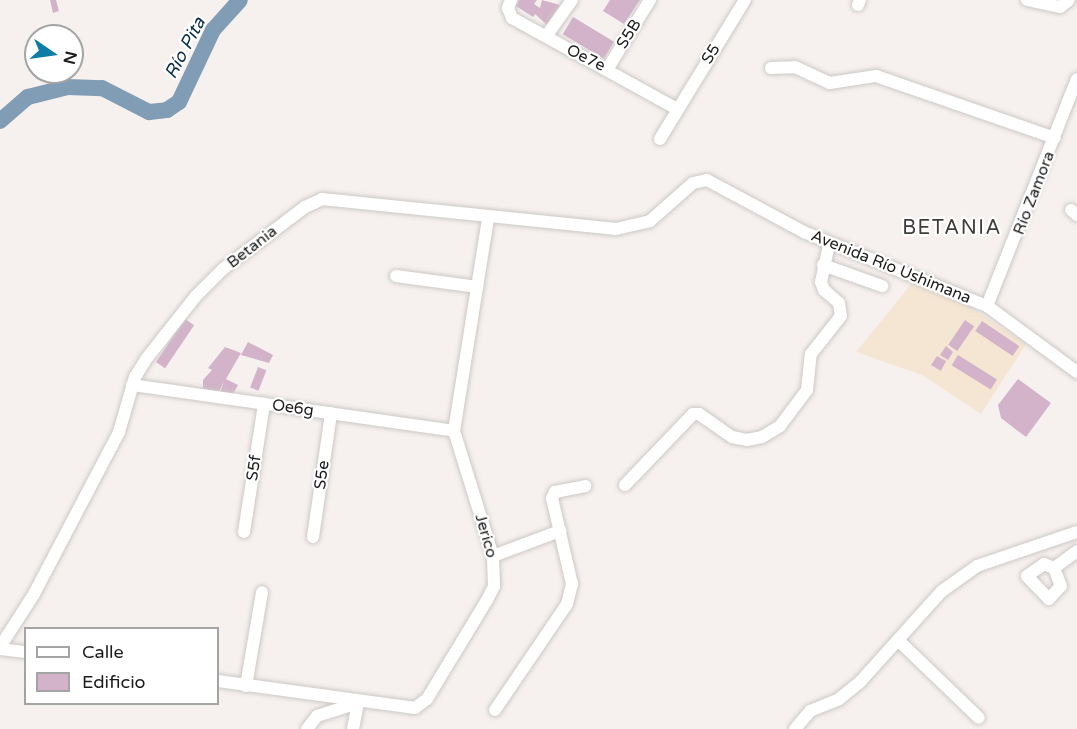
<!DOCTYPE html>
<html>
<head>
<meta charset="utf-8">
<style>
  body { margin:0 }
  #map { position:relative; width:1077px; height:729px; overflow:hidden; background:#f6f1ef; font-family:"Varela Round",sans-serif }
  div>[style] { position:absolute }
  [style*='--x'] { left:calc(var(--x)*1px); top:calc(var(--y)*1px); width:calc(var(--w)*1px); rotate:calc(var(--a)*1deg) }
  .education>* { inset:0; background:#f5e6d3 }
  .river>* { height:16px; margin:-8px; padding:0 8px; transform-origin:8px; border-radius:8px; background:#819db5 }
  .building>* { inset:0; background:#d2b3ca; transform-origin:0 0 }
  .roads { filter:drop-shadow(0 0 2px #cdc8c5) drop-shadow(0 0 2px #cdc8c5) }
  .minor>* { height:12px; margin:-6px; padding:0 6px; transform-origin:6px; border-radius:6px; background:#fff }
  span { translate:-50% -50%; white-space:nowrap; text-align:center; line-height:1.15; -webkit-text-stroke:4.5px #fff; paint-order:stroke }
  .street-label { font-size:16px; color:#1d1c1b }
  .water-label { font-size:18px; color:#092d47; font-style:italic }
  .quarter-label { font-size:20px; color:#403c3a; letter-spacing:1.5px }
  .legend { position:absolute; left:24px; top:627px; width:195px; height:78px; box-sizing:border-box; background:#fff; border:2px solid #a5a4a4; margin:0; padding:8px 10px; list-style:none; font-size:18px; color:#1d1c1b }
  .legend li { display:flex; align-items:center; gap:12px; height:30px }
  .legend b { width:30px; border:2px solid #a5a4a4 }
  .north { position:absolute; left:24px; top:24px; width:60px; height:60px; box-sizing:border-box; background:#fff; border:2px solid #a5a4a4; border-radius:50%; rotate:103deg; font-size:16px; font-weight:700; line-height:24px; text-align:center; color:#1d1c1b }
  .north::after { content:''; display:block; margin:auto; width:21px; height:27px; background:#0e7da6; clip-path:polygon(50% 0,100% 100%,50% 72%,0 100%) }
</style>
</head>
<body>
<div id="map">
  <div class="education">
    <i style="clip-path:polygon(912px 283px,972px 308px,1026px 344px,981px 414px,922px 375px,856px 352px)"></i>
  </div>
  <div class="river">
    <i style="--x:0;--y:121;--w:37;--a:-41"></i>
    <i style="--x:28;--y:97;--w:41;--a:-14"></i>
    <i style="--x:68;--y:87;--w:34;--a:2"></i>
    <i style="--x:102;--y:88;--w:53;--a:27.1"></i>
    <i style="--x:149;--y:112;--w:18;--a:-6"></i>
    <i style="--x:167;--y:110;--w:14;--a:-34"></i>
    <i style="--x:179;--y:102;--w:80;--a:-64.7"></i>
    <i style="--x:213;--y:30;--w:40;--a:-48"></i>
  </div>
  <div class="building">
    <i style="clip-path:polygon(50px 0,56px 0,59px 11px,53px 13px)"></i>
    <i style="clip-path:polygon(519px 0,537px 0,534px 4px,540px 8px,542px 0,560px 5px,547px 25px,535px 14px,533px 17px,516px 6px)"></i>
    <i style="clip-path:polygon(610px 0,640px 0,624px 24px,603px 11px)"></i>
    <i style="left:573px;top:17px;width:48px;height:20px;rotate:31deg"></i>
    <i style="left:185px;top:319px;width:11px;height:52px;rotate:34deg"></i>
    <i style="left:965px;top:320px;width:11px;height:30px;rotate:34deg"></i>
    <i style="left:982px;top:321px;width:45px;height:12px;rotate:34deg"></i>
    <i style="clip-path:polygon(248px 342px,273px 355px,269px 363px,241px 355px)"></i>
    <i style="clip-path:polygon(946px 346px,953px 352px,948px 360px,940px 355px)"></i>
    <i style="clip-path:polygon(225px 347px,241px 353px,226px 379px,238px 385px,233px 394px,220px 392px,224px 382px,218px 393px,193px 389px,203px 388px,203px 380px,212px 370px,208px 368px)"></i>
    <i style="left:958px;top:355px;width:46px;height:12px;rotate:32deg"></i>
    <i style="clip-path:polygon(937px 356px,946px 361px,941px 371px,931px 365px)"></i>
    <i style="left:258px;top:367px;width:9px;height:22px;rotate:21deg"></i>
    <i style="clip-path:polygon(1018px 379px,1051px 403px,1026px 437px,1001px 418px,998px 405px)"></i>
  </div>
  <div class="roads">
    <div class="minor">
      <i style="--x:511;--y:0;--w:9;--a:111"></i>
      <i style="--x:508;--y:8;--w:11;--a:68"></i>
      <i style="--x:512;--y:18;--w:188;--a:28.9"></i>
      <i style="--x:1027;--y:0;--w:34;--a:12"></i>
      <i style="--x:1060;--y:7;--w:11;--a:-38"></i>
      <i style="--x:858;--y:5;--w:5;--a:-68"></i>
      <i style="--x:547;--y:35;--w:43;--a:-54.5"></i>
      <i style="--x:608;--y:68;--w:80;--a:-58.3"></i>
      <i style="--x:771;--y:68;--w:24;--a:-2"></i>
      <i style="--x:795;--y:67;--w:38;--a:25"></i>
      <i style="--x:830;--y:83;--w:47;--a:-8.7"></i>
      <i style="--x:876;--y:76;--w:189;--a:19.1"></i>
      <i style="--x:660;--y:139;--w:163;--a:-58.6"></i>
      <i style="--x:1071;--y:210;--w:8;--a:40"></i>
      <i style="--x:823;--y:265;--w:63;--a:19.6"></i>
      <i style="--x:396;--y:276;--w:82;--a:7.7"></i>
      <i style="--x:987;--y:306;--w:244;--a:-68.4"></i>
      <i style="--x:132;--y:385;--w:325;--a:8.1"></i>
      <i style="--x:625;--y:485;--w:98;--a:-46.2"></i>
      <i style="--x:693;--y:414;--w:6;--a:0"></i>
      <i style="--x:699;--y:414;--w:40;--a:34.9"></i>
      <i style="--x:732;--y:437;--w:15;--a:11"></i>
      <i style="--x:747;--y:440;--w:15;--a:-11"></i>
      <i style="--x:762;--y:437;--w:21;--a:-31"></i>
      <i style="--x:780;--y:426;--w:45;--a:-53.1"></i>
      <i style="--x:807;--y:390;--w:36;--a:-84"></i>
      <i style="--x:811;--y:354;--w:48;--a:-51.7"></i>
      <i style="--x:841;--y:316;--w:13;--a:-99"></i>
      <i style="--x:839;--y:303;--w:20;--a:-139"></i>
      <i style="--x:824;--y:290;--w:9;--a:-111"></i>
      <i style="--x:821;--y:282;--w:40;--a:-78"></i>
      <i style="--x:244;--y:532;--w:130;--a:-81.1"></i>
      <i style="--x:313;--y:537;--w:125;--a:-81.7"></i>
      <i style="--x:493;--y:556;--w:72;--a:-20.5"></i>
      <i style="--x:1044;--y:564;--w:11;--a:22"></i>
      <i style="--x:1054;--y:568;--w:19;--a:69"></i>
      <i style="--x:1061;--y:586;--w:18;--a:133"></i>
      <i style="--x:1049;--y:599;--w:32;--a:-134"></i>
      <i style="--x:1027;--y:576;--w:21;--a:-35"></i>
      <i style="--x:1054;--y:568;--w:29;--a:-36"></i>
      <i style="--x:898;--y:640;--w:112;--a:43.9"></i>
      <i style="--x:0;--y:647;--w:63;--a:-57.3"></i>
      <i style="--x:34;--y:594;--w:183;--a:-62.3"></i>
      <i style="--x:119;--y:432;--w:57;--a:-73.8"></i>
      <i style="--x:135;--y:377;--w:22;--a:-58"></i>
      <i style="--x:147;--y:358;--w:79;--a:-51.7"></i>
      <i style="--x:196;--y:296;--w:38;--a:-45"></i>
      <i style="--x:223;--y:269;--w:103;--a:-37.1"></i>
      <i style="--x:305;--y:207;--w:19;--a:-25"></i>
      <i style="--x:322;--y:199;--w:296;--a:5.8"></i>
      <i style="--x:616;--y:229;--w:35;--a:-13"></i>
      <i style="--x:650;--y:221;--w:57;--a:-41.5"></i>
      <i style="--x:693;--y:183;--w:14;--a:-12"></i>
      <i style="--x:707;--y:180;--w:112;--a:28.2"></i>
      <i style="--x:806;--y:233;--w:195;--a:22"></i>
      <i style="--x:987;--y:306;--w:112;--a:36.3"></i>
      <i style="--x:0;--y:649;--w:26;--a:7"></i>
      <i style="--x:218;--y:681;--w:199;--a:7.8"></i>
      <i style="--x:415;--y:708;--w:15;--a:-37"></i>
      <i style="--x:427;--y:699;--w:116;--a:-58.8"></i>
      <i style="--x:487;--y:600;--w:16;--a:-63"></i>
      <i style="--x:494;--y:586;--w:30;--a:-92"></i>
      <i style="--x:493;--y:556;--w:131;--a:-107.3"></i>
      <i style="--x:454;--y:431;--w:216;--a:-80.9"></i>
      <i style="--x:246;--y:686;--w:95;--a:-80.3"></i>
      <i style="--x:495;--y:710;--w:128;--a:-55.8"></i>
      <i style="--x:567;--y:604;--w:21;--a:-76"></i>
      <i style="--x:572;--y:584;--w:88;--a:-103.1"></i>
      <i style="--x:552;--y:498;--w:7;--a:-63"></i>
      <i style="--x:555;--y:492;--w:31;--a:-11"></i>
      <i style="--x:307;--y:729;--w:16;--a:-52"></i>
      <i style="--x:317;--y:716;--w:43;--a:-17.6"></i>
      <i style="--x:358;--y:703;--w:26;--a:101"></i>
      <i style="--x:795;--y:729;--w:23;--a:-50"></i>
      <i style="--x:810;--y:711;--w:31;--a:-22"></i>
      <i style="--x:839;--y:699;--w:27;--a:-39"></i>
      <i style="--x:860;--y:682;--w:122;--a:-48"></i>
      <i style="--x:942;--y:591;--w:43;--a:-35.5"></i>
      <i style="--x:977;--y:566;--w:106;--a:-18.8"></i>
    </div>
  </div>
  <div class="street-label">
    <span style="left:629px;top:34px;rotate:-58deg">S5B</span>
    <span style="left:711px;top:54px;rotate:-58deg">S5</span>
    <span style="left:586px;top:58px;rotate:26deg">Oe7e</span>
    <span style="left:1034px;top:193px;rotate:-69deg">Río Zamora</span>
    <span style="left:252px;top:247px;rotate:-38deg">Betania</span>
    <span style="left:891px;top:267px;rotate:22deg">Avenida Río Ushimana</span>
    <span style="left:293px;top:408px;rotate:8deg">Oe6g</span>
    <span style="left:254px;top:468px;rotate:-81deg">S5f</span>
    <span style="left:322px;top:475px;rotate:-82deg">S5e</span>
    <span style="left:486px;top:536px;rotate:74deg">Jerico</span>
  </div>
  <div class="water-label">
    <span style="left:185px;top:48px;rotate:-62deg">Río Pita</span>
  </div>
  <div class="quarter-label">
    <span style="left:952px;top:228px">BETANIA</span>
  </div>
  <ul class="legend">
  <li><b style="height:8px;background:#fff"></b>Calle</li>
  <li><b style="height:16px;background:#d2b3ca"></b>Edificio</li>
  </ul>
  <div class="north">N</div>
</div>
</body>
</html>
